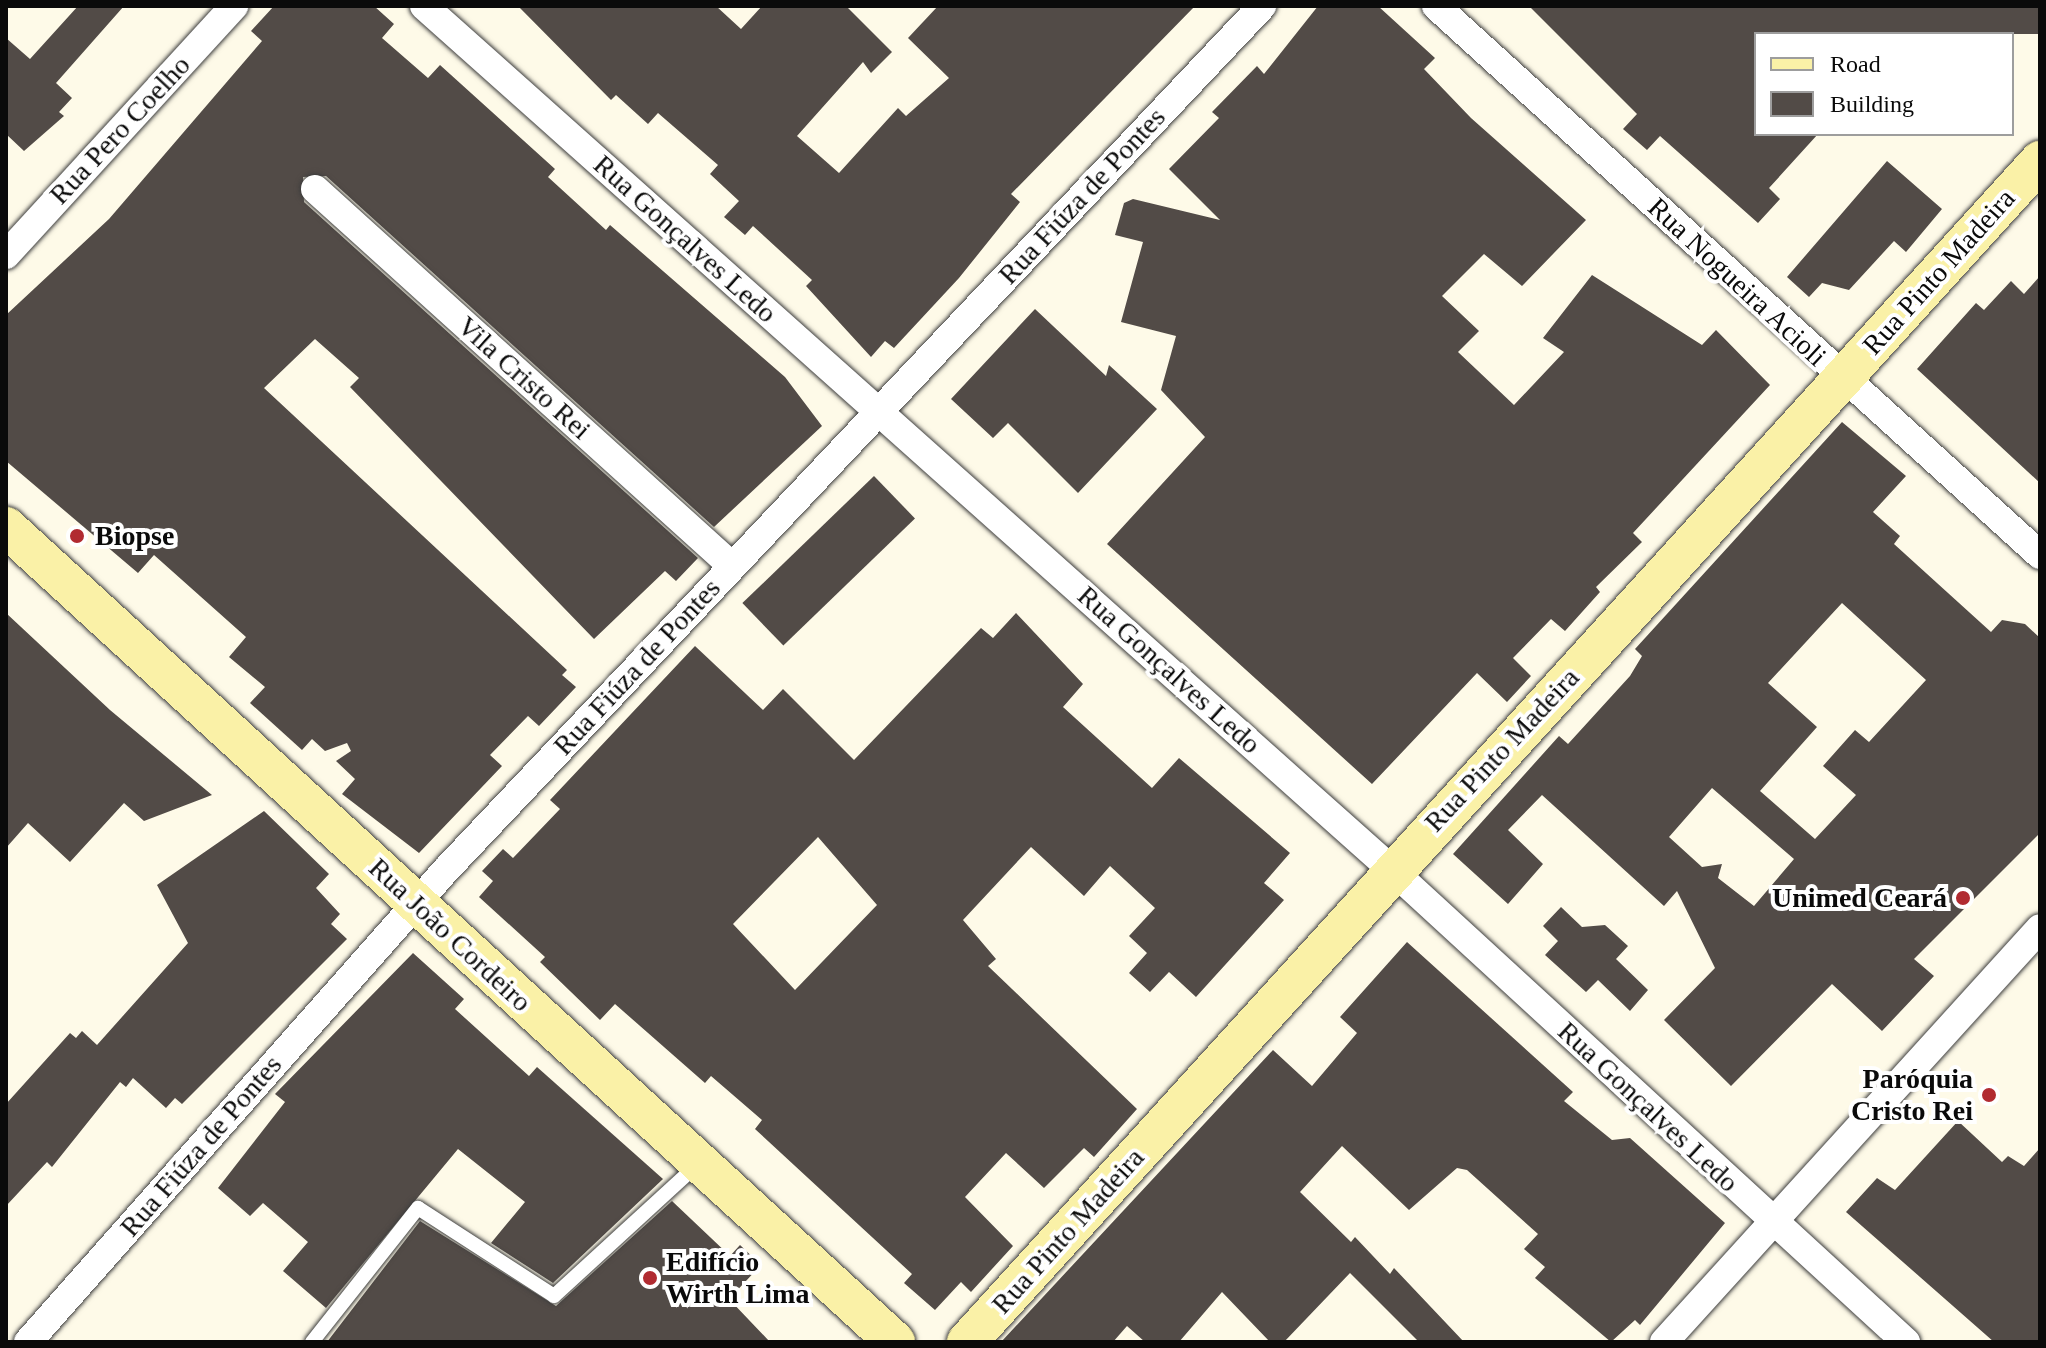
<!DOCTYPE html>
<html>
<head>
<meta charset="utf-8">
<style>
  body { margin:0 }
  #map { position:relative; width:2046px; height:1348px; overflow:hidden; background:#fefae8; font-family:Georgia,serif }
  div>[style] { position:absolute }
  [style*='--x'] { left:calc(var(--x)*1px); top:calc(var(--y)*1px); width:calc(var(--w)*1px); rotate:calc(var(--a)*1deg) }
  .building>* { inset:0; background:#524b47; transform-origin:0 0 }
  .roads { filter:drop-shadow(0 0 2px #3d3d3d) drop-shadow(0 0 2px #3d3d3d) }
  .lane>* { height:14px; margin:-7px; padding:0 7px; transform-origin:7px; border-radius:7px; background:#fff }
  .street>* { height:28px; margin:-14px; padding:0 14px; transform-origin:14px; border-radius:14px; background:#fff }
  .secondary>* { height:40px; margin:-20px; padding:0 20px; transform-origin:20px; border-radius:20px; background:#faf1a7 }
  .dots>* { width:22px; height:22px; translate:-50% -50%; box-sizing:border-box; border:4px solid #fff; border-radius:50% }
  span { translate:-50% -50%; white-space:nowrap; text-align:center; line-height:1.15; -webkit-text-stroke:8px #fff; paint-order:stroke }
  .street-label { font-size:28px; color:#0a0a0a }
  .poi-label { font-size:28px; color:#0a0a0a; font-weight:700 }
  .left { translate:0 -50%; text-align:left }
  .right { translate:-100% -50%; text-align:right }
  .frame { position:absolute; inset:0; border:8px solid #0a0a0a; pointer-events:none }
  .legend { position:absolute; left:1754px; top:32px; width:260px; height:104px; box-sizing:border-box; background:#fff; border:2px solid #9d9d9d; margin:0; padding:10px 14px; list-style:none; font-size:24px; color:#0a0a0a }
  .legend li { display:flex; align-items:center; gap:16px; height:40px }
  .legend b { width:40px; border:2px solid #9d9d9d }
</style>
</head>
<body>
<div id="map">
  <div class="building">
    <i style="clip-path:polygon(78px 6px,124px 6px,56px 83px,72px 98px,59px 112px,64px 116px,24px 151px,6px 134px,6px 38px,30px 59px)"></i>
    <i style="clip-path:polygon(274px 6px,374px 6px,394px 24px,382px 38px,428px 78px,440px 65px,555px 169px,548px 177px,606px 230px,610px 225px,785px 377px,822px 426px,714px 527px,326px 176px,303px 177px,304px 202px,698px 558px,676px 581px,665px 571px,594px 639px,350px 387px,359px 378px,315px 339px,264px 388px,567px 670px,562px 675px,576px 687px,539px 726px,528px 716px,490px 755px,502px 766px,419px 853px,342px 794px,355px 779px,336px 761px,351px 751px,347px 743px,325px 751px,312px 739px,302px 750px,250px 703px,265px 687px,229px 657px,246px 637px,154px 555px,138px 573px,6px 461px,6px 315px,109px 219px,262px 41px,251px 31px)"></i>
    <i style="clip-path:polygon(518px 6px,716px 6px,741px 29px,762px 6px,846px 6px,892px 52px,871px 73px,863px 62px,797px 136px,839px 173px,898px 108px,906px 116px,949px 78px,908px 38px,938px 6px,1195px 6px,1011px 194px,1020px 202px,959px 278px,894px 348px,885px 341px,871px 357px,806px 286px,812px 280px,753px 226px,745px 235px,724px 217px,739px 201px,710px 174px,718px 165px,658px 113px,648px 124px,616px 95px,611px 100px)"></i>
    <i style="clip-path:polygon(1318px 6px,1378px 6px,1435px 58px,1424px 69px,1471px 118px,1586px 220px,1522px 286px,1484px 254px,1442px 296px,1479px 331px,1458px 352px,1514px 405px,1564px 352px,1543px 338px,1592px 275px,1702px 345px,1716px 330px,1770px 385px,1633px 533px,1642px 542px,1596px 587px,1600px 592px,1565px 631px,1551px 619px,1513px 658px,1531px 676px,1507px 702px,1477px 673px,1372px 784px,1107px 544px,1205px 437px,1161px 390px,1176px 336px,1121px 322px,1143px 242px,1115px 235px,1124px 203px,1133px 199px,1220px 220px,1169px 169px,1219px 118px,1212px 112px,1257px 66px,1264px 74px)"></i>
    <i style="clip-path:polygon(1529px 6px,2040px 6px,2040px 34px,1756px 34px,1756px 134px,1818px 134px,1769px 188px,1780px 199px,1758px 223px,1660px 136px,1647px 150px,1623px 129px,1637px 114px)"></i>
    <i style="clip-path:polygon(1887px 161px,1942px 209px,1906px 252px,1894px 241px,1849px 290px,1822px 283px,1809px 297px,1787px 277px)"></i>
    <i style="clip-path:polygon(2040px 276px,2040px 483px,1917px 369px,1976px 303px,1984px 310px,2011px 281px,2024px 294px)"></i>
    <i style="clip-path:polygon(1035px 309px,1106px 376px,1109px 365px,1157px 409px,1078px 493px,1008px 423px,993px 438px,951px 399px)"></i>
    <i style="clip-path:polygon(evenodd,1842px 422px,1906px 476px,1873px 512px,1900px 536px,1894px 544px,1991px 632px,2002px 620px,2025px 624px,2040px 638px,2040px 833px,1914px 959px,1934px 976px,1882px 1031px,1832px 984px,1731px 1086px,1664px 1020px,1715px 968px,1677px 891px,1664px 906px,1542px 795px,1508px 830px,1543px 864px,1508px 904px,1453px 854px,1559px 736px,1568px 744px,1630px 676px,1642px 656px,1635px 649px,1842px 422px,1842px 603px,1926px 680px,1869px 742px,1855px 730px,1823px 766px,1856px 795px,1815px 839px,1760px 791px,1817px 727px,1768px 683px,1842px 603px,1842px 422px,1712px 788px,1794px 859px,1754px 906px,1718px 878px,1722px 864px,1702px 867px,1669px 837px,1712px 788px)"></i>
    <i style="left:874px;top:476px;width:59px;height:183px;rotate:46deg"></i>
    <i style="clip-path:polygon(6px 613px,110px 710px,212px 795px,144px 821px,124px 803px,70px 862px,28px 823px,6px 848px)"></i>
    <i style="clip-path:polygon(evenodd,1016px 613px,1083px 684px,1063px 707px,1152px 788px,1179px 758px,1290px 853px,1264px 883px,1284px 900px,1196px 997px,1169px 972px,1150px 992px,1129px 973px,1147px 953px,1129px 936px,1155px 908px,1110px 866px,1084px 896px,1031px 847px,963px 920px,996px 959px,988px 966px,1137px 1109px,1094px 1157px,1084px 1148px,1044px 1188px,1006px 1153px,965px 1197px,1013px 1246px,971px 1292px,961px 1282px,935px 1310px,904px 1283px,912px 1274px,755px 1129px,762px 1120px,711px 1076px,705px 1083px,615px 1004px,600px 1020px,540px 962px,545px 957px,479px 897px,493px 881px,482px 871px,503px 849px,513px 858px,560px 809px,550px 800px,695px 646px,763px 710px,783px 689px,854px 760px,981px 628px,993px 638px,1016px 613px,818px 837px,877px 905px,795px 990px,733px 924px,818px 837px)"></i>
    <i style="clip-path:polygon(264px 811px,329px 874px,316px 888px,340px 914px,331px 924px,347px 939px,182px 1104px,175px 1098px,166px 1108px,133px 1078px,126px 1087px,120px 1082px,52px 1167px,47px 1162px,6px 1206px,6px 1104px,70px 1033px,76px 1038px,82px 1031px,97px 1045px,188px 943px,157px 885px)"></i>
    <i style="clip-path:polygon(1561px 907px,1582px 927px,1605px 925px,1628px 946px,1616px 959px,1648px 990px,1630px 1011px,1598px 980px,1586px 992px,1545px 955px,1558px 941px,1543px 926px)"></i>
    <i style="clip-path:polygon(1407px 942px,1573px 1092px,1564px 1101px,1612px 1140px,1630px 1138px,1725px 1223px,1640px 1325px,1635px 1320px,1611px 1342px,1535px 1278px,1545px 1267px,1524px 1249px,1538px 1234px,1467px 1170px,1457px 1168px,1409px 1210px,1342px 1146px,1300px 1192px,1351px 1242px,1355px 1237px,1390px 1274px,1394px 1268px,1464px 1342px,1419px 1342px,1350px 1273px,1284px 1342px,1270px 1342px,1222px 1292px,1179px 1342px,1145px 1342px,1127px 1326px,1113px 1342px,1001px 1342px,1273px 1050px,1312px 1086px,1357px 1033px,1340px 1017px)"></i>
    <i style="clip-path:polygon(413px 953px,464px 999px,455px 1009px,508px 1057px,529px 1076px,537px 1067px,663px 1179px,553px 1283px,491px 1243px,525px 1202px,458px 1149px,326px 1308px,283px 1271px,308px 1242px,263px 1203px,250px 1216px,218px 1188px,285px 1102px,275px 1094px)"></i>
    <i style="clip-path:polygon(1958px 1121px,2002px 1162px,2008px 1156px,2024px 1166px,2040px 1148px,2040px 1342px,1994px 1342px,1846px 1212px,1877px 1178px,1895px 1190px)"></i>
    <i style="clip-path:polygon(672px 1201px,730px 1256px,740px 1245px,761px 1265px,729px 1299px,770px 1342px,327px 1342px,420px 1221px,556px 1306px)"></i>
  </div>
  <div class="roads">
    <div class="lane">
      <i style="--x:312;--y:1342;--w:171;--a:-51.7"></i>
      <i style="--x:418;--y:1208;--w:162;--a:32.9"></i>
      <i style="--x:554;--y:1296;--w:195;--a:-42.5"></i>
    </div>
    <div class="street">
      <i style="--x:424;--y:6;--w:1298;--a:41.75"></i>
      <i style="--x:1392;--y:870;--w:698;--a:42.56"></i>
      <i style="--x:1436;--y:6;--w:816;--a:42.27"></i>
      <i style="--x:315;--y:189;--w:562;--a:42.12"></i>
      <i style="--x:6;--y:255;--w:338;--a:-47.5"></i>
      <i style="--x:28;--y:1342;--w:629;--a:-48.48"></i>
      <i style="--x:445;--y:871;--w:1190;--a:-46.63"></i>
      <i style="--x:1664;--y:1342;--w:559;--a:-47.75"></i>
    </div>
    <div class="secondary">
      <i style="--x:6;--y:527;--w:1206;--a:42.51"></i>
      <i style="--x:967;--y:1342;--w:1596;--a:-47.74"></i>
    </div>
  </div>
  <div class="dots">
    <i style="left:77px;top:536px;background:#b12b31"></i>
    <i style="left:1963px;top:898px;background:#b12b31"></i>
    <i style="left:1989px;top:1095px;background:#b12b31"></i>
    <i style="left:650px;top:1278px;background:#b12b31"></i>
  </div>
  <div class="street-label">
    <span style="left:120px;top:130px;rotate:-47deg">Rua Pero Coelho</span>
    <span style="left:1082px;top:196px;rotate:-47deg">Rua Fiúza de Pontes</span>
    <span style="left:685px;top:239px;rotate:42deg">Rua Gonçalves Ledo</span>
    <span style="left:1939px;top:272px;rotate:-48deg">Rua Pinto Madeira</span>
    <span style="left:1737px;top:282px;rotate:43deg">Rua Nogueira Acioli</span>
    <span style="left:524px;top:378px;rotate:42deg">Vila Cristo Rei</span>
    <span style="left:637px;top:667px;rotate:-47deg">Rua Fiúza de Pontes</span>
    <span style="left:1169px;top:670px;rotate:42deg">Rua Gonçalves Ledo</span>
    <span style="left:1502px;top:750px;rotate:-47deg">Rua Pinto Madeira</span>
    <span style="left:450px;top:935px;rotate:43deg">Rua João Cordeiro</span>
    <span style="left:1648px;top:1107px;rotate:43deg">Rua Gonçalves Ledo</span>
    <span style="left:201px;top:1146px;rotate:-49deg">Rua Fiúza de Pontes</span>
    <span style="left:1068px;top:1231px;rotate:-48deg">Rua Pinto Madeira</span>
  </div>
  <div class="poi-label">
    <span class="left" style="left:95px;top:536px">Biopse</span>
    <span class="right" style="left:1947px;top:898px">Unimed Ceará</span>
    <span class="right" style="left:1973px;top:1095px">Paróquia<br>Cristo Rei</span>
    <span class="left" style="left:666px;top:1278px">Edifício<br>Wirth Lima</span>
  </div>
  <div class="frame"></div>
  <ul class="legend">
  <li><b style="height:10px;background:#faf1a7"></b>Road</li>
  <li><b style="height:22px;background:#524b47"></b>Building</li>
  </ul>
</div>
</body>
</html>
